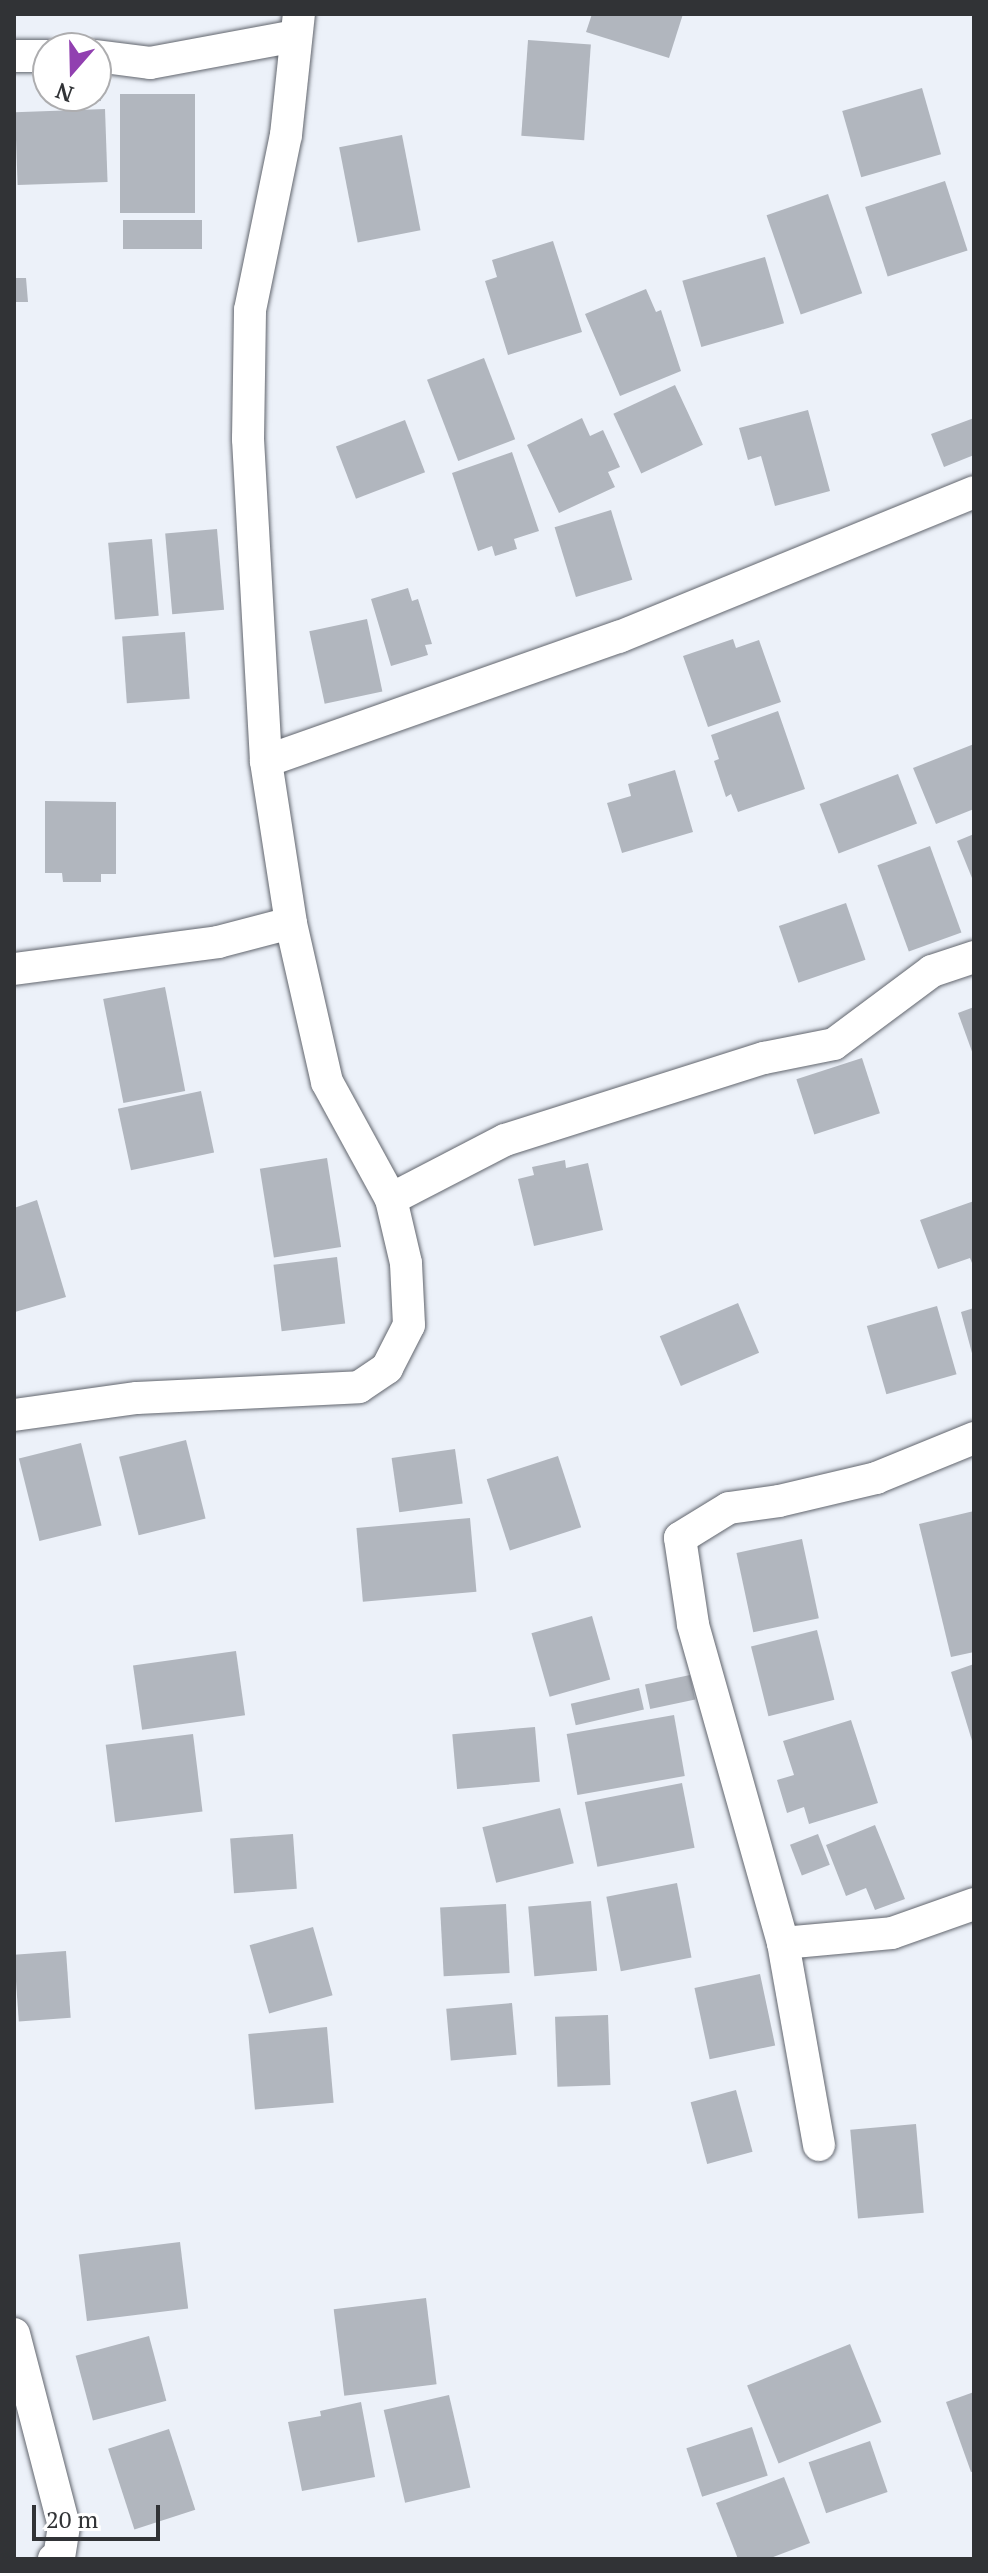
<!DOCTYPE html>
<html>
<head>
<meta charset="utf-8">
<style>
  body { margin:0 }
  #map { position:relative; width:988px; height:2573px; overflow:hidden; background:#ecf1f9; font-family:"PT Serif",serif }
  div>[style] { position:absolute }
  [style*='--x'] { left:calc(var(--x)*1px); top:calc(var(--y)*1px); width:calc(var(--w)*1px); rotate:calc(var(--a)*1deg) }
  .building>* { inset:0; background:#b1b6be; transform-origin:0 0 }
  .roads { filter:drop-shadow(0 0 2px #62666e) drop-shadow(0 0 2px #62666e) }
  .minor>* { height:32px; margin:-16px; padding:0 16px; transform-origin:16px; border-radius:16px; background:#fff }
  span { translate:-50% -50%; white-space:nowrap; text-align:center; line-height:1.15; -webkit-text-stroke:6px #fff; paint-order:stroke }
  .frame { position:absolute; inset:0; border:16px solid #313336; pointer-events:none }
  .north { position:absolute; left:32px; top:32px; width:80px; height:80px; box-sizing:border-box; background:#fff; border:2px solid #adadaf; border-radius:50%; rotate:200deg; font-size:22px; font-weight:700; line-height:32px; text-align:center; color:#313336 }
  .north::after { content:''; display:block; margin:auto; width:28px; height:36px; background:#9140b0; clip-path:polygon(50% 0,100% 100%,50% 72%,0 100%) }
  .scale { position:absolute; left:32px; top:2505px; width:128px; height:36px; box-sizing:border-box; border:4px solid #313336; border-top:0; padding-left:10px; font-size:24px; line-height:28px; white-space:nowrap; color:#313336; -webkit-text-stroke:6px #fff; paint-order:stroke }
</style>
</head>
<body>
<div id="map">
  <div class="building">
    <i style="clip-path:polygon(592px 14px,683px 14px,669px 58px,586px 32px)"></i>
    <i style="left:528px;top:40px;width:63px;height:96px;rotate:4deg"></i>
    <i style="clip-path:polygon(96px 71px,101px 101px,70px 103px,69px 96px,96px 96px)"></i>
    <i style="left:922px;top:88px;width:69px;height:83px;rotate:74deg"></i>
    <i style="left:120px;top:94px;width:75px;height:119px"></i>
    <i style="left:105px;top:109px;width:73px;height:90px;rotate:88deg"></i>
    <i style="left:402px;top:135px;width:97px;height:64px;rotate:79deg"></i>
    <i style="left:945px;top:181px;width:73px;height:84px;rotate:72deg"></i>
    <i style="left:828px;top:194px;width:105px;height:65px;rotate:71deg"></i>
    <i style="left:123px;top:220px;width:79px;height:29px"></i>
    <i style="clip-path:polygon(553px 241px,582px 332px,508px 355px,485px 281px,497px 277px,492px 260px)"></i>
    <i style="left:765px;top:257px;width:69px;height:86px;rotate:74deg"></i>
    <i style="clip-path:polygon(14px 278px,26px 278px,28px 302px,14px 302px)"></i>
    <i style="clip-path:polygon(646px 289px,656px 312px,661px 310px,681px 371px,620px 396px,585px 314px)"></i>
    <i style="left:484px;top:358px;width:87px;height:61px;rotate:69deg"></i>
    <i style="left:675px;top:385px;width:66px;height:68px;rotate:65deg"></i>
    <i style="clip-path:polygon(808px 410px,830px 491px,775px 506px,761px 456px,748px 460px,739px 428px)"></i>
    <i style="clip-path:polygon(582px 418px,590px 436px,603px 430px,620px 467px,608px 472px,615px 487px,559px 513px,527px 445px)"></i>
    <i style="clip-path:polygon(974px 418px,974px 455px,944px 467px,931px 434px)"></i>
    <i style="left:405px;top:420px;width:56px;height:74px;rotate:69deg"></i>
    <i style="clip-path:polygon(512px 452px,539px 531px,514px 539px,517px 549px,495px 556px,492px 546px,478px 551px,452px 473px)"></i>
    <i style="left:611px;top:510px;width:73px;height:59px;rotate:73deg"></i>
    <i style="left:217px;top:529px;width:81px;height:52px;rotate:85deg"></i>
    <i style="left:152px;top:539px;width:77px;height:44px;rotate:85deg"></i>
    <i style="clip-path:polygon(408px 588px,412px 601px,418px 599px,432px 644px,425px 645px,428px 655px,391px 666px,371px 599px)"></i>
    <i style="left:367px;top:619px;width:74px;height:59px;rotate:78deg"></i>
    <i style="left:185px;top:632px;width:67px;height:63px;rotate:86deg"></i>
    <i style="clip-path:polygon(733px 639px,736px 648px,759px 640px,781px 702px,708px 727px,683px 656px)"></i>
    <i style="clip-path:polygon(778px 711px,805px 789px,738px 812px,731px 794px,726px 797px,714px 761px,719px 759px,711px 735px)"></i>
    <i style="clip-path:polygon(974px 744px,974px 809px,936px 824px,913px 768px)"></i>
    <i style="clip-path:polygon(675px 770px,693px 832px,622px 853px,607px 803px,631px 796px,628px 784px)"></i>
    <i style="left:898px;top:774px;width:53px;height:84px;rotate:69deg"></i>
    <i style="clip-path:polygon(45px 801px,116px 802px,116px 874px,101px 874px,101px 882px,63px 882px,62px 873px,45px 873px)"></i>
    <i style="clip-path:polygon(974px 834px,974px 883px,957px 841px)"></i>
    <i style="left:930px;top:846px;width:92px;height:56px;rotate:70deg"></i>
    <i style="left:846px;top:903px;width:60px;height:71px;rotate:71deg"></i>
    <i style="left:165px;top:987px;width:106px;height:63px;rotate:79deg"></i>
    <i style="clip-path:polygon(974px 1007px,974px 1057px,958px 1013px)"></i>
    <i style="left:862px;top:1058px;width:58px;height:69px;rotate:72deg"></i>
    <i style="left:201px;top:1091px;width:63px;height:85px;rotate:78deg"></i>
    <i style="left:327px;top:1158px;width:90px;height:68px;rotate:81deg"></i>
    <i style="clip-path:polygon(565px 1160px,566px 1168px,588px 1163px,603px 1230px,534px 1246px,518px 1179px,534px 1175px,532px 1167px)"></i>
    <i style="clip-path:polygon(37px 1200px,66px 1297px,15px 1312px,14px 1208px)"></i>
    <i style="clip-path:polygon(974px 1201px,974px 1268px,970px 1258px,938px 1269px,920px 1220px)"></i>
    <i style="left:337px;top:1257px;width:67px;height:64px;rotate:83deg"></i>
    <i style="left:738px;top:1303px;width:54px;height:85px;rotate:67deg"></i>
    <i style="left:937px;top:1306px;width:71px;height:73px;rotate:74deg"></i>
    <i style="clip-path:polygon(974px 1308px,974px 1357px,973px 1357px,961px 1312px)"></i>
    <i style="left:186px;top:1440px;width:81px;height:69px;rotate:76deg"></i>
    <i style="left:81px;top:1443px;width:85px;height:64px;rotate:76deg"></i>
    <i style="left:455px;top:1449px;width:55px;height:64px;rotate:82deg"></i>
    <i style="left:558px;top:1456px;width:75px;height:75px;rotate:72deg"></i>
    <i style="clip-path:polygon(974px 1511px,974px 1652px,951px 1657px,919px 1524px)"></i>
    <i style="left:470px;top:1518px;width:74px;height:114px;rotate:85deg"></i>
    <i style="left:802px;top:1539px;width:81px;height:67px;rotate:78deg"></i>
    <i style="left:592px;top:1616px;width:66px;height:63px;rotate:74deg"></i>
    <i style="left:817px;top:1630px;width:72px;height:68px;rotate:76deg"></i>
    <i style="left:236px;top:1651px;width:65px;height:104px;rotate:82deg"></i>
    <i style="clip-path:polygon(974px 1664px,974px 1744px,973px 1744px,951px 1672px)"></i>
    <i style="left:690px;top:1675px;width:25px;height:46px;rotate:78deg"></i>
    <i style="left:639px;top:1688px;width:22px;height:70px;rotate:77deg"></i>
    <i style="left:674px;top:1715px;width:62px;height:109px;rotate:80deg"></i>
    <i style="clip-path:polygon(851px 1720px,878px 1803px,809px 1824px,804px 1807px,787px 1813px,777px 1780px,794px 1775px,783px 1741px)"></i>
    <i style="left:535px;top:1727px;width:55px;height:83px;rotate:85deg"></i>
    <i style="left:193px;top:1734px;width:78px;height:88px;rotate:83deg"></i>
    <i style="left:682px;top:1783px;width:66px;height:99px;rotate:79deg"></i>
    <i style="left:560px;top:1808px;width:57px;height:80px;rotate:76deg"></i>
    <i style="clip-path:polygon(875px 1825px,905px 1899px,875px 1910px,866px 1888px,846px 1896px,826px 1845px)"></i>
    <i style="left:293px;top:1834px;width:55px;height:63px;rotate:86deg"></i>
    <i style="left:818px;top:1834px;width:33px;height:30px;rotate:69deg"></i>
    <i style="left:677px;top:1883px;width:76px;height:72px;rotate:79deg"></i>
    <i style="left:591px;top:1901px;width:70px;height:63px;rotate:85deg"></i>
    <i style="left:506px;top:1904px;width:69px;height:66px;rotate:87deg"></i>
    <i style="left:313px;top:1927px;width:71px;height:66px;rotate:74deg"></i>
    <i style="left:66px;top:1951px;width:67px;height:52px;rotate:86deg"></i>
    <i style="left:760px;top:1974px;width:73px;height:67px;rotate:78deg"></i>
    <i style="left:512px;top:2003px;width:52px;height:66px;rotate:85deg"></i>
    <i style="left:608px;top:2015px;width:70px;height:53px;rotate:88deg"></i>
    <i style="left:327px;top:2027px;width:76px;height:79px;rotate:85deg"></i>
    <i style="left:736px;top:2090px;width:64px;height:47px;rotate:75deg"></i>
    <i style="left:916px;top:2124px;width:89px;height:66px;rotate:85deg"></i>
    <i style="left:180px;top:2242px;width:67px;height:102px;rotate:83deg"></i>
    <i style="left:426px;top:2298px;width:87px;height:93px;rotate:83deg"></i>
    <i style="left:149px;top:2336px;width:67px;height:76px;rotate:75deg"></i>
    <i style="left:850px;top:2344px;width:84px;height:111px;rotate:68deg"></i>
    <i style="clip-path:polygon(974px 2392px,974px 2471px,971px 2472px,946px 2402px)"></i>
    <i style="left:449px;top:2395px;width:95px;height:67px;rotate:77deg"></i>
    <i style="clip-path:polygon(361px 2402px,375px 2477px,302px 2491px,288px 2422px,321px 2416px,320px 2411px)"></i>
    <i style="left:752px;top:2427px;width:51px;height:69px;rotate:72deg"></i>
    <i style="left:169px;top:2429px;width:85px;height:64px;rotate:72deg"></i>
    <i style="left:870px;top:2441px;width:54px;height:65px;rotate:71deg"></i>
    <i style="clip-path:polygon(784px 2477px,810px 2543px,768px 2559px,738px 2559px,716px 2503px)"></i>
  </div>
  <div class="roads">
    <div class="minor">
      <i style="--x:14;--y:56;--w:34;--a:0"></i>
      <i style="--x:96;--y:56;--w:54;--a:7.4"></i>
      <i style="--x:150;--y:63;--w:148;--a:-10.5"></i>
      <i style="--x:266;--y:761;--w:374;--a:-19.4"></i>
      <i style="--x:619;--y:637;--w:383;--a:-22.2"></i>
      <i style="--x:14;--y:969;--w:206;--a:-7.5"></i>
      <i style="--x:218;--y:942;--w:75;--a:-14.6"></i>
      <i style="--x:391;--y:1199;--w:128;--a:-27.4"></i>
      <i style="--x:505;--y:1140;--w:272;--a:-17.6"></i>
      <i style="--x:764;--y:1058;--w:71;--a:-11.3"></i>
      <i style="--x:834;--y:1044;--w:122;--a:-36.7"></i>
      <i style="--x:932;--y:971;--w:44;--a:-18.4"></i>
      <i style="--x:14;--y:1415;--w:124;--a:-7.9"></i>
      <i style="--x:137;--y:1398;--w:222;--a:-2.8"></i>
      <i style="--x:359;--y:1387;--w:34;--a:-34"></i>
      <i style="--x:387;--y:1368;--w:48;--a:-62.9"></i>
      <i style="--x:409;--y:1325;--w:62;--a:-92.8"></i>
      <i style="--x:406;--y:1263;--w:66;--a:-103.2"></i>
      <i style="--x:391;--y:1199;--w:133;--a:-118.7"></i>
      <i style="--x:327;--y:1082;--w:163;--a:-102.8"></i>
      <i style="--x:291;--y:923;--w:164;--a:-98.8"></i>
      <i style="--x:266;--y:761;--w:323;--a:-93.2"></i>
      <i style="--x:248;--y:439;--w:129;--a:-89.1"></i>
      <i style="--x:250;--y:310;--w:179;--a:-78.4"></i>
      <i style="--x:286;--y:135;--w:122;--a:-83.9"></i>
      <i style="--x:783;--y:1943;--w:109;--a:-5.2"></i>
      <i style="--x:892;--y:1933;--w:87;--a:-19.5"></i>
      <i style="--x:819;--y:2145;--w:205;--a:-100.1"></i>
      <i style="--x:783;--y:1943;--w:331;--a:-105.8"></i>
      <i style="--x:693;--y:1624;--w:87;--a:-98.6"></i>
      <i style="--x:680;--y:1538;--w:57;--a:-31.5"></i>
      <i style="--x:729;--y:1508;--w:50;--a:-8"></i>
      <i style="--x:779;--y:1501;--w:100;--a:-13.3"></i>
      <i style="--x:876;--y:1478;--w:106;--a:-22.2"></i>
      <i style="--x:14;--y:2334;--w:198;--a:75.4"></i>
      <i style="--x:64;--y:2526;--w:30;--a:99"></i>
      <i style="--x:59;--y:2556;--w:6;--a:149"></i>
    </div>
  </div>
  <div class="frame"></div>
  <div class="north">N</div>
  <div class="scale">20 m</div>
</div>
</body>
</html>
